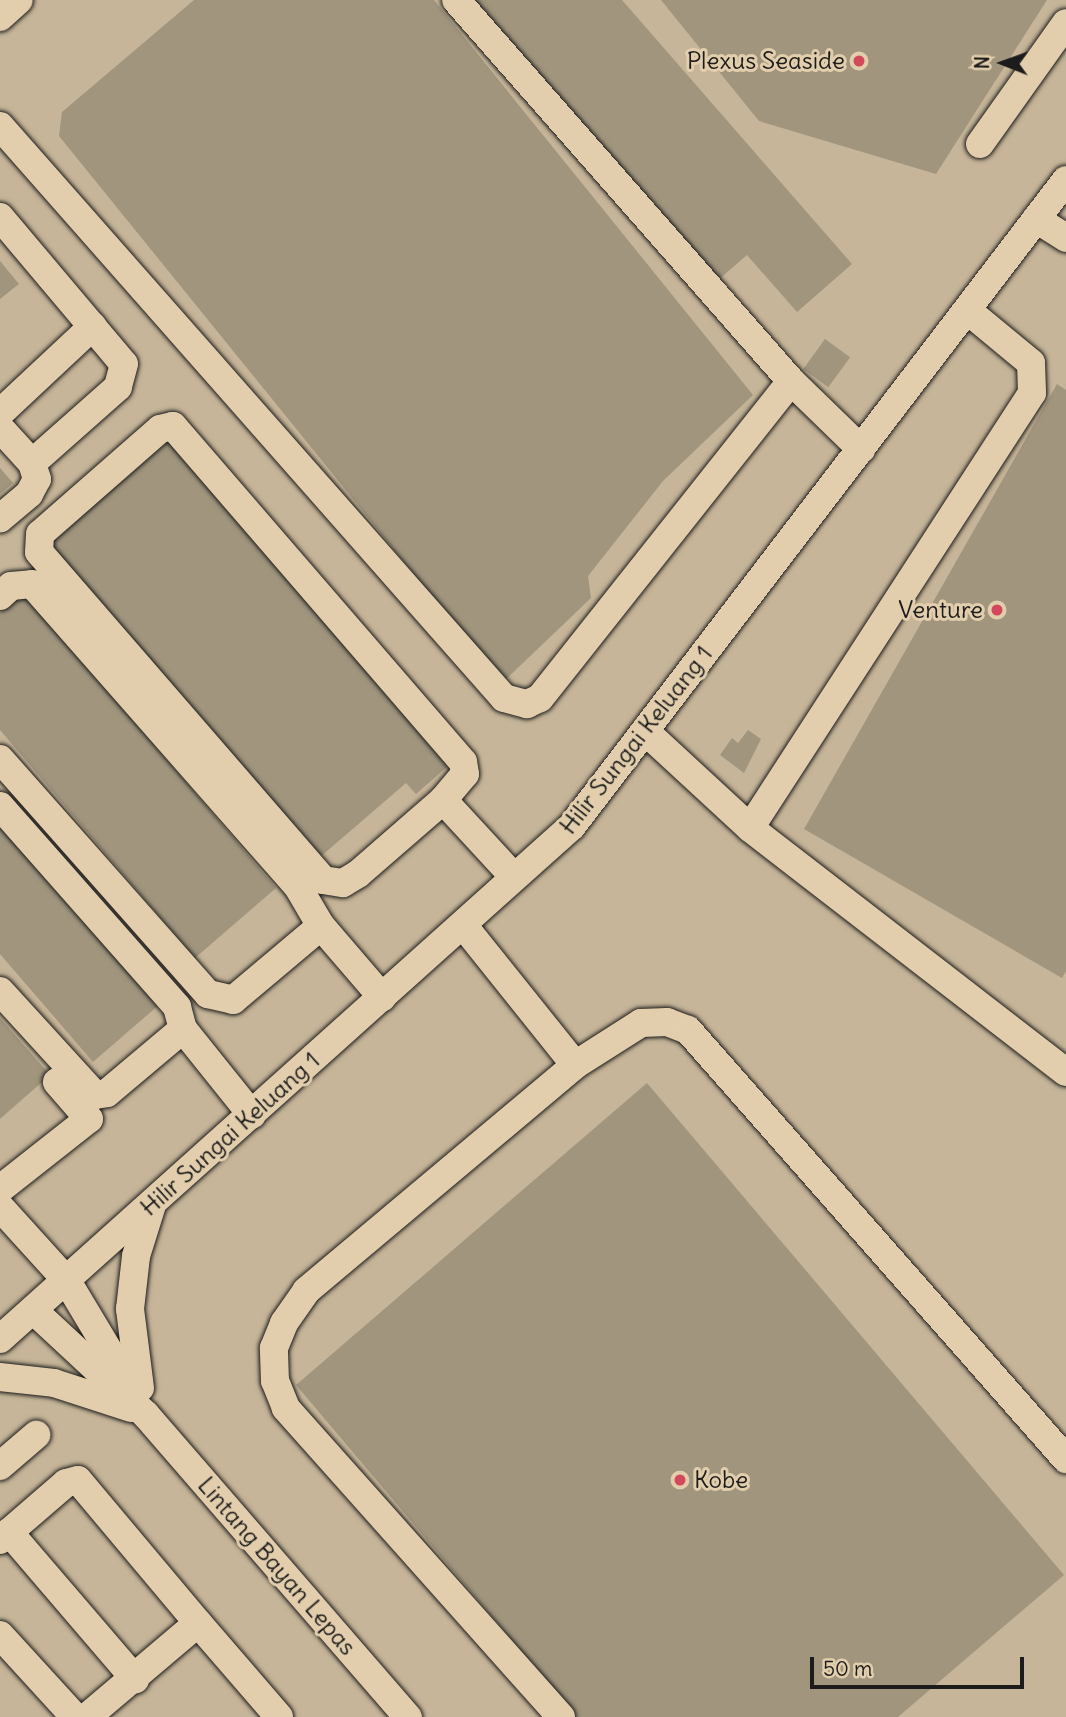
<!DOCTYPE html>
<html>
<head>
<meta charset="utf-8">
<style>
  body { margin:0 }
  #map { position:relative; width:1066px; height:1717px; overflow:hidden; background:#d6c3a3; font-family:Delius,sans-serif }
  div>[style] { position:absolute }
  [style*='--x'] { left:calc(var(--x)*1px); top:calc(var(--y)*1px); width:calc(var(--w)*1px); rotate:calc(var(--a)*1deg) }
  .built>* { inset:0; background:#c6b598; transform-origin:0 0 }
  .building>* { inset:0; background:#a1957e; transform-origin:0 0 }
  .roads { filter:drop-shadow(0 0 2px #1c1c1c) drop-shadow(0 0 2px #1c1c1c) }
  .minor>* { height:28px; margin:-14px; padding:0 14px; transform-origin:14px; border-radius:14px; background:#e2ceac }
  .dots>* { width:19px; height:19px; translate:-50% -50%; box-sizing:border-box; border:4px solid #e2ceac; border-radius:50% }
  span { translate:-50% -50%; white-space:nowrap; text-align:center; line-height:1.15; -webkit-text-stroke:6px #e2ceac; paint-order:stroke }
  .poi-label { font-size:24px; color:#1c1c1c }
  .right { translate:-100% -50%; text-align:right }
  .left { translate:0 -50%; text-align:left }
  .street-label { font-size:24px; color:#1c1c1c }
  .north { position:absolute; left:968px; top:28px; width:70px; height:70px; -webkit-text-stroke:5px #e2ceac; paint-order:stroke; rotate:271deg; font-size:19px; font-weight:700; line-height:28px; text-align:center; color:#1c1c1c }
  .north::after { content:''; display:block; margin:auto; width:24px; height:32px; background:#1c1c1c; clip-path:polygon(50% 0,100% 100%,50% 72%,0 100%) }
  .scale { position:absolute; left:810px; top:1657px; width:214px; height:32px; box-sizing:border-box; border:4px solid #1c1c1c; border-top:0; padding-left:9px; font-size:21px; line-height:24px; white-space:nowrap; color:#1c1c1c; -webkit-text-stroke:5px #e2ceac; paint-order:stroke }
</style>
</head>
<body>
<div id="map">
  <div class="built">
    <i style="left:0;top:0;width:1066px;height:1717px"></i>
  </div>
  <div class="building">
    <i style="clip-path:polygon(194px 0,434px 0,753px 395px,663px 481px,588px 576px,591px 598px,502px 683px,59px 136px,62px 112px)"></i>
    <i style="clip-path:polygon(473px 0,622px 0,852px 264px,797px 312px,747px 255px,717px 281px)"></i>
    <i style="clip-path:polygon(661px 0,1047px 0,936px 174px,759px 121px)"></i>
    <i style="clip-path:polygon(0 261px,19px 284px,0 299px)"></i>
    <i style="left:825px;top:339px;width:31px;height:37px;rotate:36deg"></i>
    <i style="clip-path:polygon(1057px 384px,1066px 390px,1066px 971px,1062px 978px,804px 829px)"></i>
    <i style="clip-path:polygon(168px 438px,448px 766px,416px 794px,406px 783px,319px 858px,48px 541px)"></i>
    <i style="clip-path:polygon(0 468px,13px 483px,0 494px)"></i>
    <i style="clip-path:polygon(24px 592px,276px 888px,195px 958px,0 730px,0 613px)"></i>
    <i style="clip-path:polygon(748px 730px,761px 739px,744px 773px,720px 755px,732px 738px,738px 743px)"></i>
    <i style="clip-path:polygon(0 820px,160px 1004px,93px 1062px,0 954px)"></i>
    <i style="clip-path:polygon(0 1018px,50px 1075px,0 1119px)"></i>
    <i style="clip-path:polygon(647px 1083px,1064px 1575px,898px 1717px,577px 1717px,296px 1385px)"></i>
  </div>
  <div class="roads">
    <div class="minor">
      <i style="--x:0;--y:17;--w:25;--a:-42"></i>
      <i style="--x:0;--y:126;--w:762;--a:48.62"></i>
      <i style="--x:504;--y:698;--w:24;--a:15"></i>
      <i style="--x:527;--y:704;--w:14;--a:-25"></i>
      <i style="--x:540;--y:698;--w:404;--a:-51.6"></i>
      <i style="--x:791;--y:381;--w:507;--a:-131.32"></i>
      <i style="--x:980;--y:144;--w:148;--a:-54.6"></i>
      <i style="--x:0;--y:217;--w:192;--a:49.9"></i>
      <i style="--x:124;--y:364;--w:24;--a:105"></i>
      <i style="--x:118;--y:387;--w:115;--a:138.5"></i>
      <i style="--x:1036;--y:219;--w:36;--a:32"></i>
      <i style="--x:967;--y:310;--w:83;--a:39.6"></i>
      <i style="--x:1031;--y:363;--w:30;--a:88"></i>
      <i style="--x:1032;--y:393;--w:518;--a:122.95"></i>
      <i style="--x:750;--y:828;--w:399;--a:37.7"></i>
      <i style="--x:791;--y:381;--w:98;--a:44.2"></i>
      <i style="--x:0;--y:413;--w:127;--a:-43.1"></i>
      <i style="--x:0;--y:428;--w:47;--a:47.6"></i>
      <i style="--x:32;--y:463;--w:17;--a:73"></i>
      <i style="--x:37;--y:479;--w:17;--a:118"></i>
      <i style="--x:29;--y:494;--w:38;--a:140"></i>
      <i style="--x:0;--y:596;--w:15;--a:-42"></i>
      <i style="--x:11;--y:586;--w:21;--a:-5"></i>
      <i style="--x:32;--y:584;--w:403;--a:48.7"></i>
      <i style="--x:298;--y:887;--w:45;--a:59.5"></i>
      <i style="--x:645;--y:731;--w:143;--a:42.7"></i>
      <i style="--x:0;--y:759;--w:314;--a:48.5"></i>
      <i style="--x:208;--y:994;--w:26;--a:13"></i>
      <i style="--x:233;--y:1000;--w:115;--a:-40.1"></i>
      <i style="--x:321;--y:926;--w:94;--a:49.3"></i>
      <i style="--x:443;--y:800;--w:34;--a:-50"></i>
      <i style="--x:465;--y:774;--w:12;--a:-99"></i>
      <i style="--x:463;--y:762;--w:444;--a:-130.8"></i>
      <i style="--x:173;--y:426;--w:13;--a:167"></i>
      <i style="--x:160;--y:429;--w:159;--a:138.8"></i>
      <i style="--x:40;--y:534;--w:18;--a:93"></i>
      <i style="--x:39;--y:552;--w:434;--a:49.1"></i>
      <i style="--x:323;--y:880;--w:20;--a:9"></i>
      <i style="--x:343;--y:883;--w:17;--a:-31"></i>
      <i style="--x:358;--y:874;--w:113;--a:-41"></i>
      <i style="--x:443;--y:800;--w:105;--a:47.3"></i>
      <i style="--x:0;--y:806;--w:268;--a:48.6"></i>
      <i style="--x:177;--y:1007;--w:23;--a:75"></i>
      <i style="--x:463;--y:925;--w:179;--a:51.3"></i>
      <i style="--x:0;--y:991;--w:141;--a:47.6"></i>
      <i style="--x:95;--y:1095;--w:12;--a:-9"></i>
      <i style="--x:107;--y:1093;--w:99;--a:-40.1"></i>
      <i style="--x:183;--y:1029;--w:110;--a:51.3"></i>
      <i style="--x:0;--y:1189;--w:113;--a:-38.2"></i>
      <i style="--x:89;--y:1119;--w:49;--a:-130.9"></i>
      <i style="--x:0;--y:1207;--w:100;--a:47.8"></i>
      <i style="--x:67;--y:1281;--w:125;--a:59.1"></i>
      <i style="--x:33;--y:1310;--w:154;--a:42.9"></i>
      <i style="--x:146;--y:1415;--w:400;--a:49.1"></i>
      <i style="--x:0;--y:1339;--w:768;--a:-41.89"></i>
      <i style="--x:572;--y:826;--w:813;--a:-52.59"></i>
      <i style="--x:0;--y:1377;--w:54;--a:6.3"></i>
      <i style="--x:54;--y:1383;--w:81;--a:18"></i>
      <i style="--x:140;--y:1388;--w:80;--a:-97.2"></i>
      <i style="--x:130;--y:1309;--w:53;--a:-83.5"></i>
      <i style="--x:136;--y:1256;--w:53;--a:-72.6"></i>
      <i style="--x:0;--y:1466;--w:48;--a:-40.7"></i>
      <i style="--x:9;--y:1532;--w:194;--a:49.4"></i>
      <i style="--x:0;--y:1540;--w:87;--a:-40.8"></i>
      <i style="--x:66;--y:1483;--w:12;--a:-14"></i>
      <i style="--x:78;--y:1480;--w:187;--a:50"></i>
      <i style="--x:0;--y:1635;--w:111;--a:47.6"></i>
      <i style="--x:87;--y:1717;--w:145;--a:-40.3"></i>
      <i style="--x:198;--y:1623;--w:124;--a:49.2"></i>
      <i style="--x:561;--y:1717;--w:414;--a:-131.7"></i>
      <i style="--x:286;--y:1408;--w:29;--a:-112"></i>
      <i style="--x:275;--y:1381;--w:33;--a:-92"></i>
      <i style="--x:274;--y:1348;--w:27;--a:-68"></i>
      <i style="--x:284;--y:1323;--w:39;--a:-55"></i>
      <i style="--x:306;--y:1291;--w:351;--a:-40"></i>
      <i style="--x:575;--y:1065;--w:78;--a:-32.5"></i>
      <i style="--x:641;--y:1023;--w:26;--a:-2"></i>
      <i style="--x:667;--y:1022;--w:22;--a:21"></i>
      <i style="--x:688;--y:1030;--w:572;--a:48.62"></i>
    </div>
  </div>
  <div class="dots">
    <i style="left:859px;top:61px;background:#d1495b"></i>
    <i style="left:997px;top:610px;background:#d1495b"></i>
    <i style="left:680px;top:1480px;background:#d1495b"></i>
  </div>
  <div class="poi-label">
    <span class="right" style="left:845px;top:61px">Plexus Seaside</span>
    <span class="right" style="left:983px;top:610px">Venture</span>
    <span class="left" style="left:694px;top:1480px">Kobe</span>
  </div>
  <div class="street-label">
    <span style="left:636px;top:740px;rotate:-52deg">Hilir Sungai Keluang 1</span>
    <span style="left:230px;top:1134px;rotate:-42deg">Hilir Sungai Keluang 1</span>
    <span style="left:277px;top:1566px;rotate:49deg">Lintang Bayan Lepas</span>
  </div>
  <div class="north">N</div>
  <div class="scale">50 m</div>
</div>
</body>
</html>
